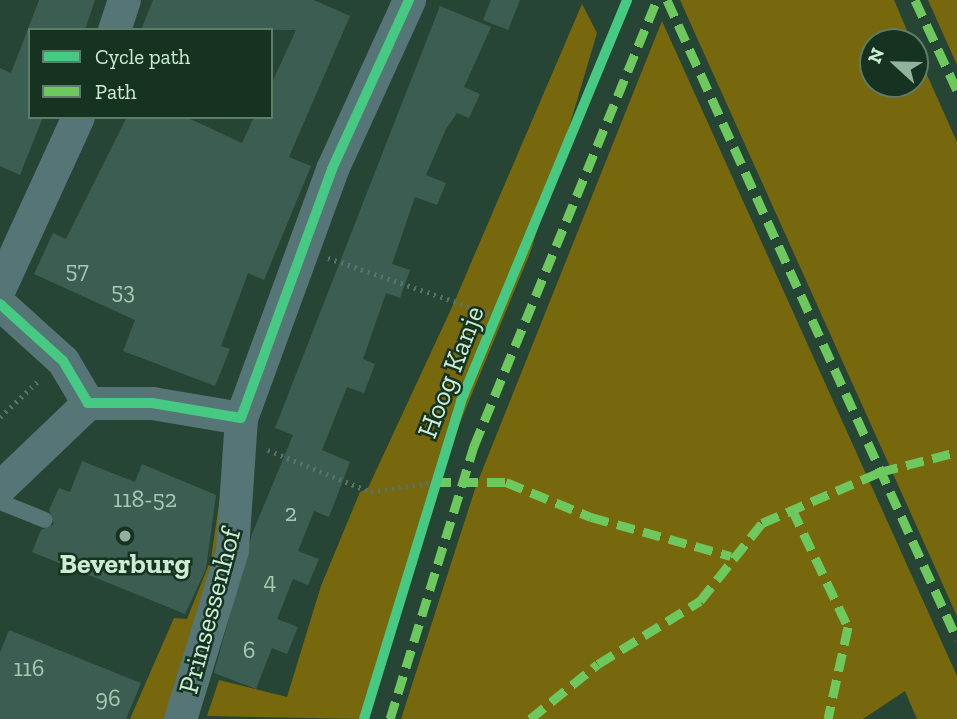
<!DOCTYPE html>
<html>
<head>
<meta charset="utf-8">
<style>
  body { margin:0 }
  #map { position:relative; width:957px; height:719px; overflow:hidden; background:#274534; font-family:"Zilla Slab",serif }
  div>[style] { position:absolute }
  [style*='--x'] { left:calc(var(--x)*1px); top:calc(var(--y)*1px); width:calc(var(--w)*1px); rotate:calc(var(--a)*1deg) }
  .green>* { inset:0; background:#77680e }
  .building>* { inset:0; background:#3c5e52 }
  .path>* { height:4.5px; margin-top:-2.25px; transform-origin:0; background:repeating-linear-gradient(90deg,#58736f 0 2px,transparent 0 7px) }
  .lane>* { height:16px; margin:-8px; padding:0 8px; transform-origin:8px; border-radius:8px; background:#567576 }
  .street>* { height:33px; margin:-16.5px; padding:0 16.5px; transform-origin:16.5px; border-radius:16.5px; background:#567576 }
  .quiet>* { height:9px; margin-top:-4.5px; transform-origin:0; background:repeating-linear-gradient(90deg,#6dc95d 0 18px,transparent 0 27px) }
  .cycleway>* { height:10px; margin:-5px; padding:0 5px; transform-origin:5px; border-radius:5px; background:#46c982 }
  .dots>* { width:19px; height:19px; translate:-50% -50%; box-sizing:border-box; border:4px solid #153320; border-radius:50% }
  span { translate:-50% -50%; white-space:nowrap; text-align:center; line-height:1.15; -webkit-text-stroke:5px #153320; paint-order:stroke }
  .number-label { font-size:24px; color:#a6c9b4 }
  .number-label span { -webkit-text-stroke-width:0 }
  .street-label { font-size:28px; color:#caedd4 }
  .poi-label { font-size:28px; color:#caedd4; font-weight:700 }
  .legend { position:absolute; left:28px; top:28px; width:245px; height:91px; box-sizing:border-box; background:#153320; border:2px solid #5d7d68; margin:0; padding:9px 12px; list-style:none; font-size:21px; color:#caedd4 }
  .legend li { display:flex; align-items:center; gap:14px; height:35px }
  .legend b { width:35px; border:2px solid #5d7d68 }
  .north { position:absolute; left:859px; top:28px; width:70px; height:70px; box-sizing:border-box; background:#153320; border:2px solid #5d7d68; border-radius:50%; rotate:292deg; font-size:19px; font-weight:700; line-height:28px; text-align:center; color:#caedd4 }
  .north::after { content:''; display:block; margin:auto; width:24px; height:32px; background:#91b29c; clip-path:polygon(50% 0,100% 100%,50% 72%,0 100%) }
</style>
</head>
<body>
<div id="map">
  <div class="green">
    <i style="clip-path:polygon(680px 0,894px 0,912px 42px,873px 42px,873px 84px,915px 84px,915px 48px,957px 142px,957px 616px)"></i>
    <i style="clip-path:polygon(928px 0,957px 0,957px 65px)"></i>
    <i style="clip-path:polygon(582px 4px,597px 33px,565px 141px,530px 253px,452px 442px,362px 719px,207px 716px,219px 680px,287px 697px,321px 586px,360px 492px,368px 488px,453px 305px)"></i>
    <i style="clip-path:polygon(662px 21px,957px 676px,957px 719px,917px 719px,905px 691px,863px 719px,401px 719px,476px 486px)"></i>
    <i style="clip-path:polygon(221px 490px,232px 497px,164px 719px,130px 719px,174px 618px,187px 619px,211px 559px)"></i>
  </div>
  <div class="building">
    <i style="clip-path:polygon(39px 0,95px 0,85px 30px,29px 30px,30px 117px,43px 117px,20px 175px,0 166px,0 68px,11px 73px)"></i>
    <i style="clip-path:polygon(153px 0,314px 0,350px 16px,289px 157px,311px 166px,264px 280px,248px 273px,221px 346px,230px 349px,215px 386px,123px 351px,135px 320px,34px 274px,53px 233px,66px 239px,127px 117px,186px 117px,242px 143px,254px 117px,271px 117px,271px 85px,296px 30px,141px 30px)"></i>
    <i style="clip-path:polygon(491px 0,520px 0,508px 30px,483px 20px)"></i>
    <i style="clip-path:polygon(440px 6px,491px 27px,464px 87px,480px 94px,469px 118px,457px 113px,446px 129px,426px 175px,446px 183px,437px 205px,415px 197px,392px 264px,410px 270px,400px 298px,386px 293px,363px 359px,375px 364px,364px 393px,347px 387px,322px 450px,350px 462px,329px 517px,314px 511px,298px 551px,319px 559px,308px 585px,293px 579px,277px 619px,298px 627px,287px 654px,272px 648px,256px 689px,214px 673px,252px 534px,293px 435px,275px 428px)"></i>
    <i style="clip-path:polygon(82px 461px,135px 482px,142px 464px,216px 495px,206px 569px,185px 614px,32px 552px,41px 530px,54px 524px,49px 510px,59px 488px,70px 492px)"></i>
    <i style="clip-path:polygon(9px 630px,141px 683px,126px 719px,0 719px,0 653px)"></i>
  </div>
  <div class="path">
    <i style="--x:328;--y:258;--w:178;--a:19"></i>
    <i style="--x:0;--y:417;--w:55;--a:-43.5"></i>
    <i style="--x:268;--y:450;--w:111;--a:22.2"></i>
    <i style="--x:371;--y:492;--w:63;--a:-9.2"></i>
  </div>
  <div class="lane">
    <i style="--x:0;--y:502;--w:48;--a:21.8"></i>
  </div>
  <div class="street">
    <i style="--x:114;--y:30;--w:32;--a:-72"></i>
    <i style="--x:0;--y:287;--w:187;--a:-65.4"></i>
    <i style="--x:0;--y:304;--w:85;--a:42.1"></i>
    <i style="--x:63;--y:361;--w:49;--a:59.2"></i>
    <i style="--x:88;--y:403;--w:64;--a:0"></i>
    <i style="--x:152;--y:403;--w:90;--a:9.6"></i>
    <i style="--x:241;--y:418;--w:265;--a:-69.9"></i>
    <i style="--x:332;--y:169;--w:186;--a:-65.5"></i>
    <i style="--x:0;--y:487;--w:122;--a:-43.7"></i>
    <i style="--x:180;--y:719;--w:177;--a:-72.9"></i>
    <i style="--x:232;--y:550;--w:132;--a:-86.1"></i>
  </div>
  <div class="quiet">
    <i style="--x:667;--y:0;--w:702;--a:65.59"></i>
    <i style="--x:915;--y:0;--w:99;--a:65"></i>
    <i style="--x:433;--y:482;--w:73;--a:0"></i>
    <i style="--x:506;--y:482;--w:92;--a:22.4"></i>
    <i style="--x:591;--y:517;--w:145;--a:15.6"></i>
    <i style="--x:792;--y:509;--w:131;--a:64.6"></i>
    <i style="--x:848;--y:627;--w:94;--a:102.3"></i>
    <i style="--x:390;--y:719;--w:286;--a:-72.9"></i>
    <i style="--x:474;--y:446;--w:482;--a:-67.7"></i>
    <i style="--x:530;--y:719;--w:87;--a:-39"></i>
    <i style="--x:598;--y:664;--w:120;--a:-31.7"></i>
    <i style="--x:700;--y:601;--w:100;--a:-51.5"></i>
    <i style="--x:762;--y:523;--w:129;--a:-23.4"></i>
    <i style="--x:880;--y:472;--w:80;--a:-14.6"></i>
  </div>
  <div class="cycleway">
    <i style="--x:0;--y:304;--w:85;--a:42.1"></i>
    <i style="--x:63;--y:361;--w:49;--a:59.2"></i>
    <i style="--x:88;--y:403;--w:64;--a:0"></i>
    <i style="--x:152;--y:403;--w:90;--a:9.6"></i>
    <i style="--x:241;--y:418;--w:265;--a:-69.9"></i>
    <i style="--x:332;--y:169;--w:186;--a:-65.5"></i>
    <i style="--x:364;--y:719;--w:332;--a:-73"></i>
    <i style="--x:461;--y:401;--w:434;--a:-67.5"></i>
  </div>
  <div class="dots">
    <i style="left:125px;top:536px;background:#91b29c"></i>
  </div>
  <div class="number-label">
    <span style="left:77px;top:270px">57</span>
    <span style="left:123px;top:291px">53</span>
    <span style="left:145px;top:499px">118-52</span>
    <span style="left:291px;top:513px">2</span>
    <span style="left:270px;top:581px">4</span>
    <span style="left:249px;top:650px">6</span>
    <span style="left:29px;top:668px">116</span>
    <span style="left:108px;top:698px">96</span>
  </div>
  <div class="street-label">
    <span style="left:451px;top:372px;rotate:-69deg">Hoog Kanje</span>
    <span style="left:210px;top:611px;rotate:-75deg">Prinsessenhof</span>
  </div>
  <div class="poi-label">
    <span style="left:125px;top:564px">Beverburg</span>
  </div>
  <ul class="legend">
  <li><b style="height:9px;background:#46c982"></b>Cycle path</li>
  <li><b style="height:9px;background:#6dc95d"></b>Path</li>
  </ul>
  <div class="north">N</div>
</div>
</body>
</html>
